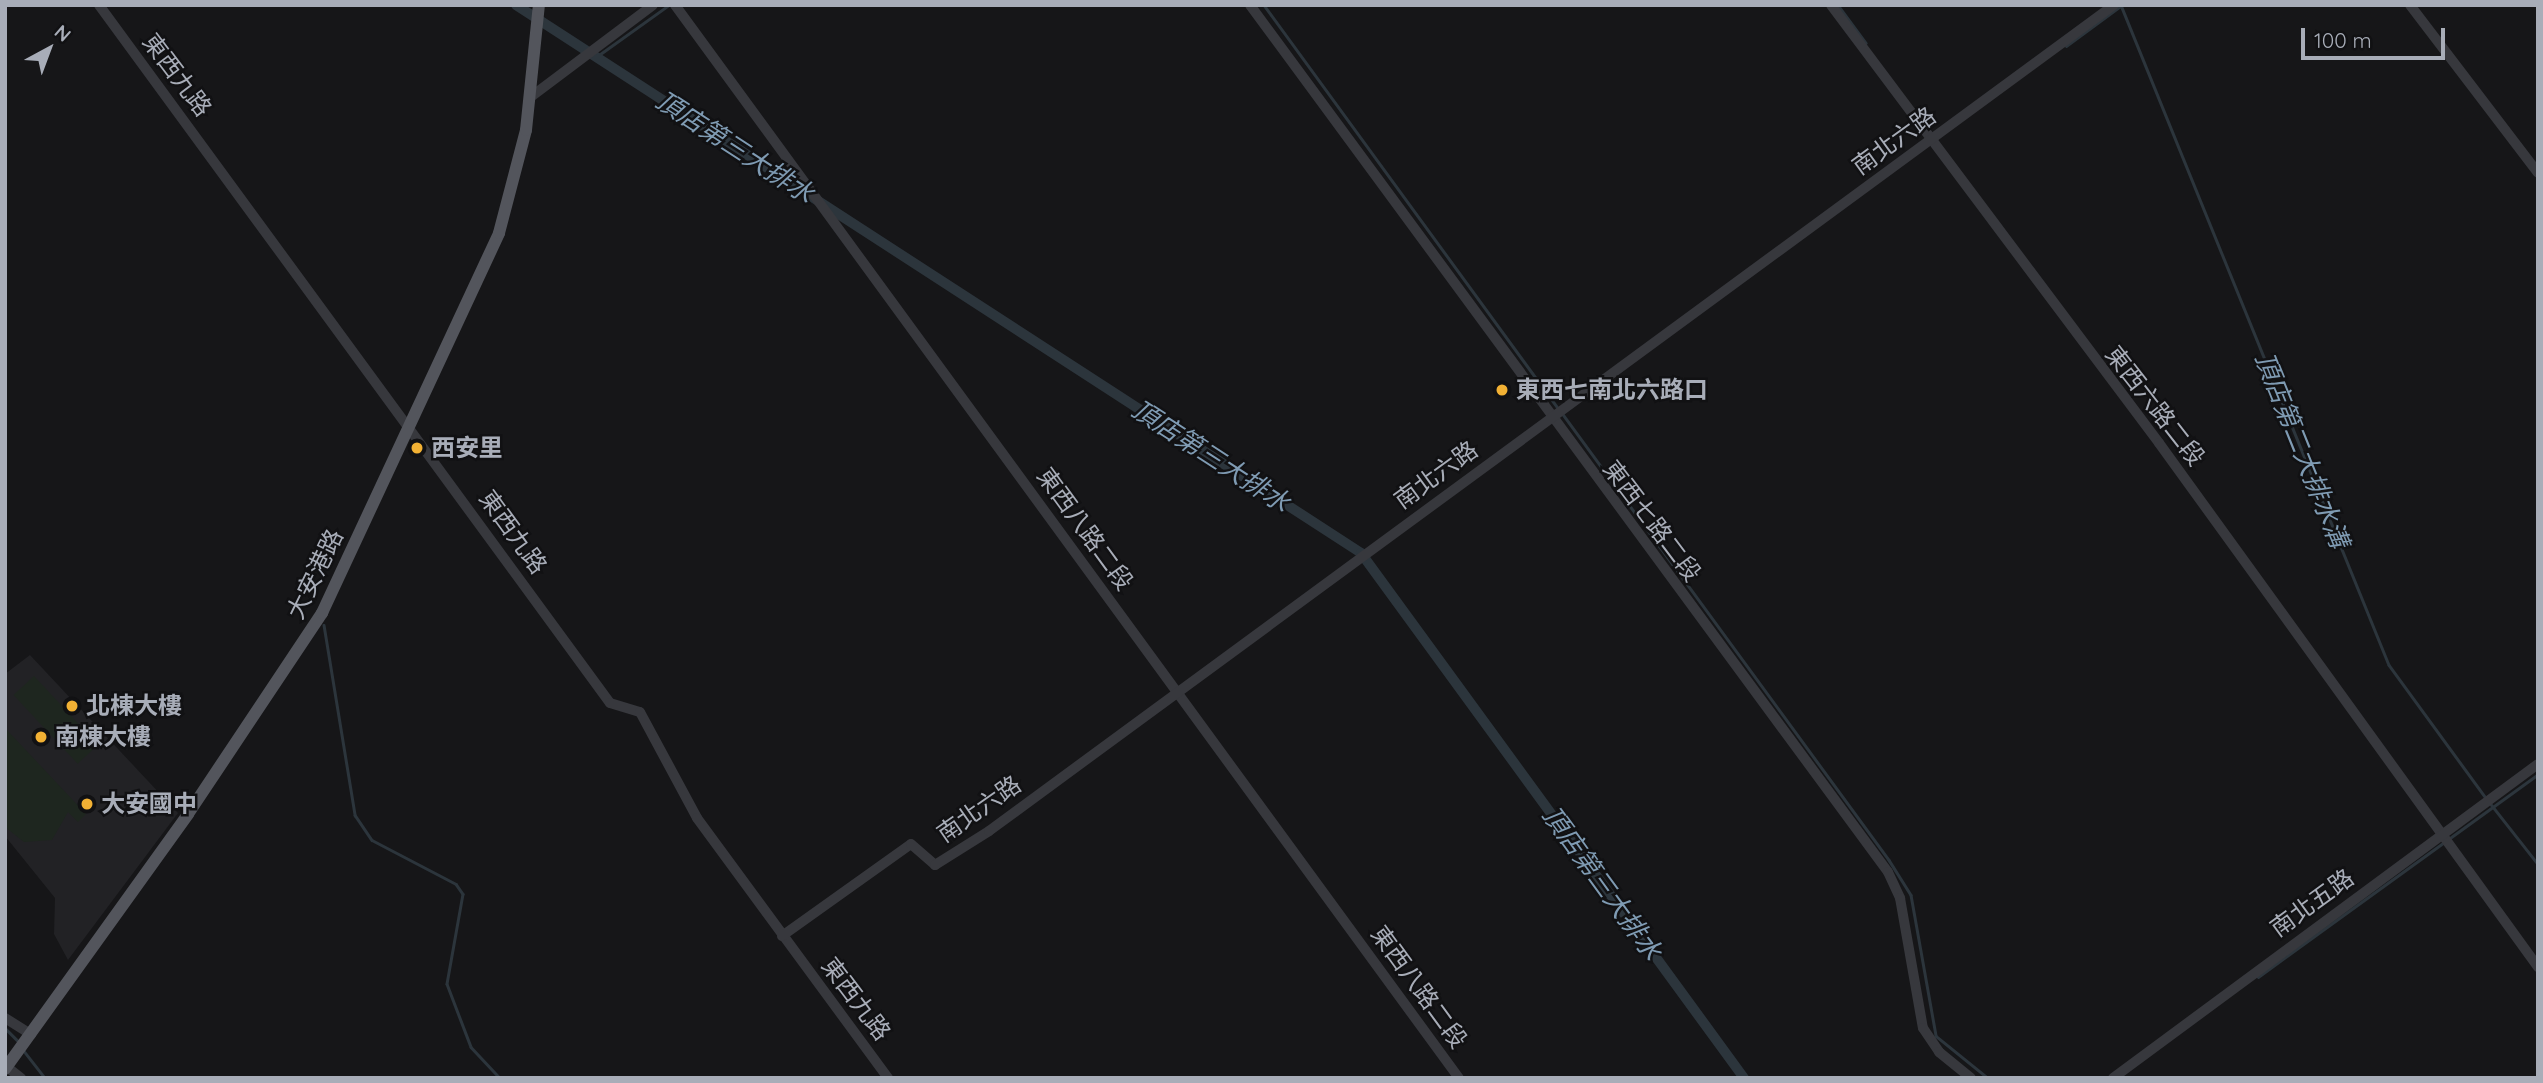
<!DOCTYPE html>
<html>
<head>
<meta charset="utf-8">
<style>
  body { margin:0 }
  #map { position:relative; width:2543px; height:1083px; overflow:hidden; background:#161618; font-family:Quicksand,"Noto Sans TC",sans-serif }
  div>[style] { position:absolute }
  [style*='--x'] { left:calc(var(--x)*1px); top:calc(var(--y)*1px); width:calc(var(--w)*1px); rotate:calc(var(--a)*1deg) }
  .built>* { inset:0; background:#222225 }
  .green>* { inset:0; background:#1e261f; transform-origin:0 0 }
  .stream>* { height:2.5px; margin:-1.25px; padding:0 1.25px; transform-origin:1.25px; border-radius:1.25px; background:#2c353c }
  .canal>* { height:10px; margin:-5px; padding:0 5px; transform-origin:5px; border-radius:5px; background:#2c353c }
  .minor>* { height:10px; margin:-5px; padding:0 5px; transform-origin:5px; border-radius:5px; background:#37383d }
  .major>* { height:12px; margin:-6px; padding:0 6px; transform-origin:6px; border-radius:6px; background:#53555c }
  .dots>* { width:19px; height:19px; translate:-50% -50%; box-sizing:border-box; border:4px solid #111113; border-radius:50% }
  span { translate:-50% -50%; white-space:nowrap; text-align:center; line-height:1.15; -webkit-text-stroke:5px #111113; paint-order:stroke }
  .street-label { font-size:24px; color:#a8adb8 }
  .poi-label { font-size:24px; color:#a8adb8; font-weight:700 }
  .left { translate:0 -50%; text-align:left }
  .water-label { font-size:26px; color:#7f9bb3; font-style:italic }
  .frame { position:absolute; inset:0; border:7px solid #a8adb8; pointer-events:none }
  .north { position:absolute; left:14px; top:14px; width:70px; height:70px; -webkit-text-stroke:5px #111113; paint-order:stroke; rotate:41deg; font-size:19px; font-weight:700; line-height:28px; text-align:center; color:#a8adb8 }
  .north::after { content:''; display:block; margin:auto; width:24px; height:32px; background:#a8adb8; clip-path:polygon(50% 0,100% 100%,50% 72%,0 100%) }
  .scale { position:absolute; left:2301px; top:28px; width:144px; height:32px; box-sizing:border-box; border:4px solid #a8adb8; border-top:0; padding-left:9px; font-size:21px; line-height:24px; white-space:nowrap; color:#a8adb8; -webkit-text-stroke:5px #111113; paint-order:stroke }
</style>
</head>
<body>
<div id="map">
  <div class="built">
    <i style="clip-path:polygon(30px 655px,178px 813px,68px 960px,54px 934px,55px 898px,5px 836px,5px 674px)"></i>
  </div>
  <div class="green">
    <i style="left:34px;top:676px;width:94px;height:28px;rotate:47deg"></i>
    <i style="clip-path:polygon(5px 728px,86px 814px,78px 822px,68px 812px,52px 840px,24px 842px,5px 827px)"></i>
  </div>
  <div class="stream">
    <i style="--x:1264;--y:5;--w:499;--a:53.9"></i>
    <i style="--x:1838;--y:5;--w:47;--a:53.6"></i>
    <i style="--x:2121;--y:5;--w:712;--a:67.9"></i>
    <i style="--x:2389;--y:665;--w:165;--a:53.9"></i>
    <i style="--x:2066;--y:46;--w:69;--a:-36.2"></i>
    <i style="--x:596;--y:57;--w:90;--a:-35.5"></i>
    <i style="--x:1562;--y:413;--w:554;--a:53.81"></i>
    <i style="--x:1889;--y:860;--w:41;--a:57.8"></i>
    <i style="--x:1911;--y:895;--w:143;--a:79.9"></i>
    <i style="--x:1936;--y:1036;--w:67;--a:38.9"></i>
    <i style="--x:324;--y:625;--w:193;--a:80.7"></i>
    <i style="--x:355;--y:815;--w:30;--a:56"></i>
    <i style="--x:372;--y:840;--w:95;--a:27.6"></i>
    <i style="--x:456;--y:884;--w:12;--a:55"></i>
    <i style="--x:463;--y:894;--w:91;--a:100.1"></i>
    <i style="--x:447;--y:984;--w:67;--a:69.1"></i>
    <i style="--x:471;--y:1047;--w:42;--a:46.9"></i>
    <i style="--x:2490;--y:803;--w:78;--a:51.8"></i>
    <i style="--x:2258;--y:977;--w:346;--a:-35.9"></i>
    <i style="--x:5;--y:1028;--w:20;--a:45"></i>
    <i style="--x:24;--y:1051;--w:34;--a:52"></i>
  </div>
  <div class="canal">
    <i style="--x:516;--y:5;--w:1007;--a:32.96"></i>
    <i style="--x:1361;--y:553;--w:650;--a:53.89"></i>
  </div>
  <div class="minor">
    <i style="--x:99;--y:5;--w:865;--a:53.79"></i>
    <i style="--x:610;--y:703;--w:31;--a:17"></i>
    <i style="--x:640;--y:712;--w:120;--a:61.7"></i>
    <i style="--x:697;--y:818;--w:323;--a:53.7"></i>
    <i style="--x:675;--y:5;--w:1329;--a:53.85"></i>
    <i style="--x:1250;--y:5;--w:1076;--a:53.65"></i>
    <i style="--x:1888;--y:872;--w:29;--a:65"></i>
    <i style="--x:1900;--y:898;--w:132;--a:80"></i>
    <i style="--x:1923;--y:1028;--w:29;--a:56"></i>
    <i style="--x:1939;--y:1052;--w:41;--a:39.1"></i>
    <i style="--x:1831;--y:5;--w:547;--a:53.17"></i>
    <i style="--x:2159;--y:443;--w:647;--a:54.12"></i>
    <i style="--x:2410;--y:5;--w:211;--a:52.7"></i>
    <i style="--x:532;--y:96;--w:151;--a:-36.9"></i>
    <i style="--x:782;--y:936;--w:158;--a:-35.5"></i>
    <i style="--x:911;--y:844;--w:32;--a:41"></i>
    <i style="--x:935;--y:865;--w:64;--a:-32.2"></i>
    <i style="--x:989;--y:831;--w:1396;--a:-36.29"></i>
    <i style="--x:5;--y:1018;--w:31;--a:32"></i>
    <i style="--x:7;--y:1067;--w:18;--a:38"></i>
    <i style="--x:2113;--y:1078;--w:528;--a:-36.46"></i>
  </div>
  <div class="major">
    <i style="--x:5;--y:1069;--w:314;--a:-54.3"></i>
    <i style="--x:188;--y:814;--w:242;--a:-56.3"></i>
    <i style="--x:322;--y:613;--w:419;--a:-65"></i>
    <i style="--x:499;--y:233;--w:106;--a:-75.3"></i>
    <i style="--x:526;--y:130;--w:126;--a:-84.1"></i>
  </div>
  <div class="dots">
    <i style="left:1502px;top:390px;background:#f2b134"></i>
    <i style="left:417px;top:448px;background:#f2b134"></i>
    <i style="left:72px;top:706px;background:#f2b134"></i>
    <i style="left:41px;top:737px;background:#f2b134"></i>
    <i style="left:87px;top:804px;background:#f2b134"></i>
  </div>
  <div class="street-label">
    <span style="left:177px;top:75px;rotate:53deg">東西九路</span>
    <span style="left:1894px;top:141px;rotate:-36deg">南北六路</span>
    <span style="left:2155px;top:406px;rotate:52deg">東西六路二段</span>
    <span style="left:1436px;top:475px;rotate:-36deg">南北六路</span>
    <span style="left:1652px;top:521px;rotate:53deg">東西七路二段</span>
    <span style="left:1085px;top:529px;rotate:54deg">東西八路二段</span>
    <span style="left:513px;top:532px;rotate:54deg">東西九路</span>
    <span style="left:315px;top:574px;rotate:-64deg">大安港路</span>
    <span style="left:979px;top:809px;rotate:-35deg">南北六路</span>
    <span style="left:2312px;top:903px;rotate:-36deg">南北五路</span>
    <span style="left:1419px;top:987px;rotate:54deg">東西八路二段</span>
    <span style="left:856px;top:999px;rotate:53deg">東西九路</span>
  </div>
  <div class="poi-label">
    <span class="left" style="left:1516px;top:390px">東西七南北六路口</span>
    <span class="left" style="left:431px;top:448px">西安里</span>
    <span class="left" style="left:86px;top:706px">北棟大樓</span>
    <span class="left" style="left:55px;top:737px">南棟大樓</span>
    <span class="left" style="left:101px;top:804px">大安國中</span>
  </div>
  <div class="water-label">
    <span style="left:735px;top:147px;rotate:33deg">頂店第三大排水</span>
    <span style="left:2302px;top:450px;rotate:68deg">頂店第二大排水溝</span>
    <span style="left:1211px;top:456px;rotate:33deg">頂店第三大排水</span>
    <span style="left:1602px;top:883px;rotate:54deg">頂店第三大排水</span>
  </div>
  <div class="frame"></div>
  <div class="north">N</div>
  <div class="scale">100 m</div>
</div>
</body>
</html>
